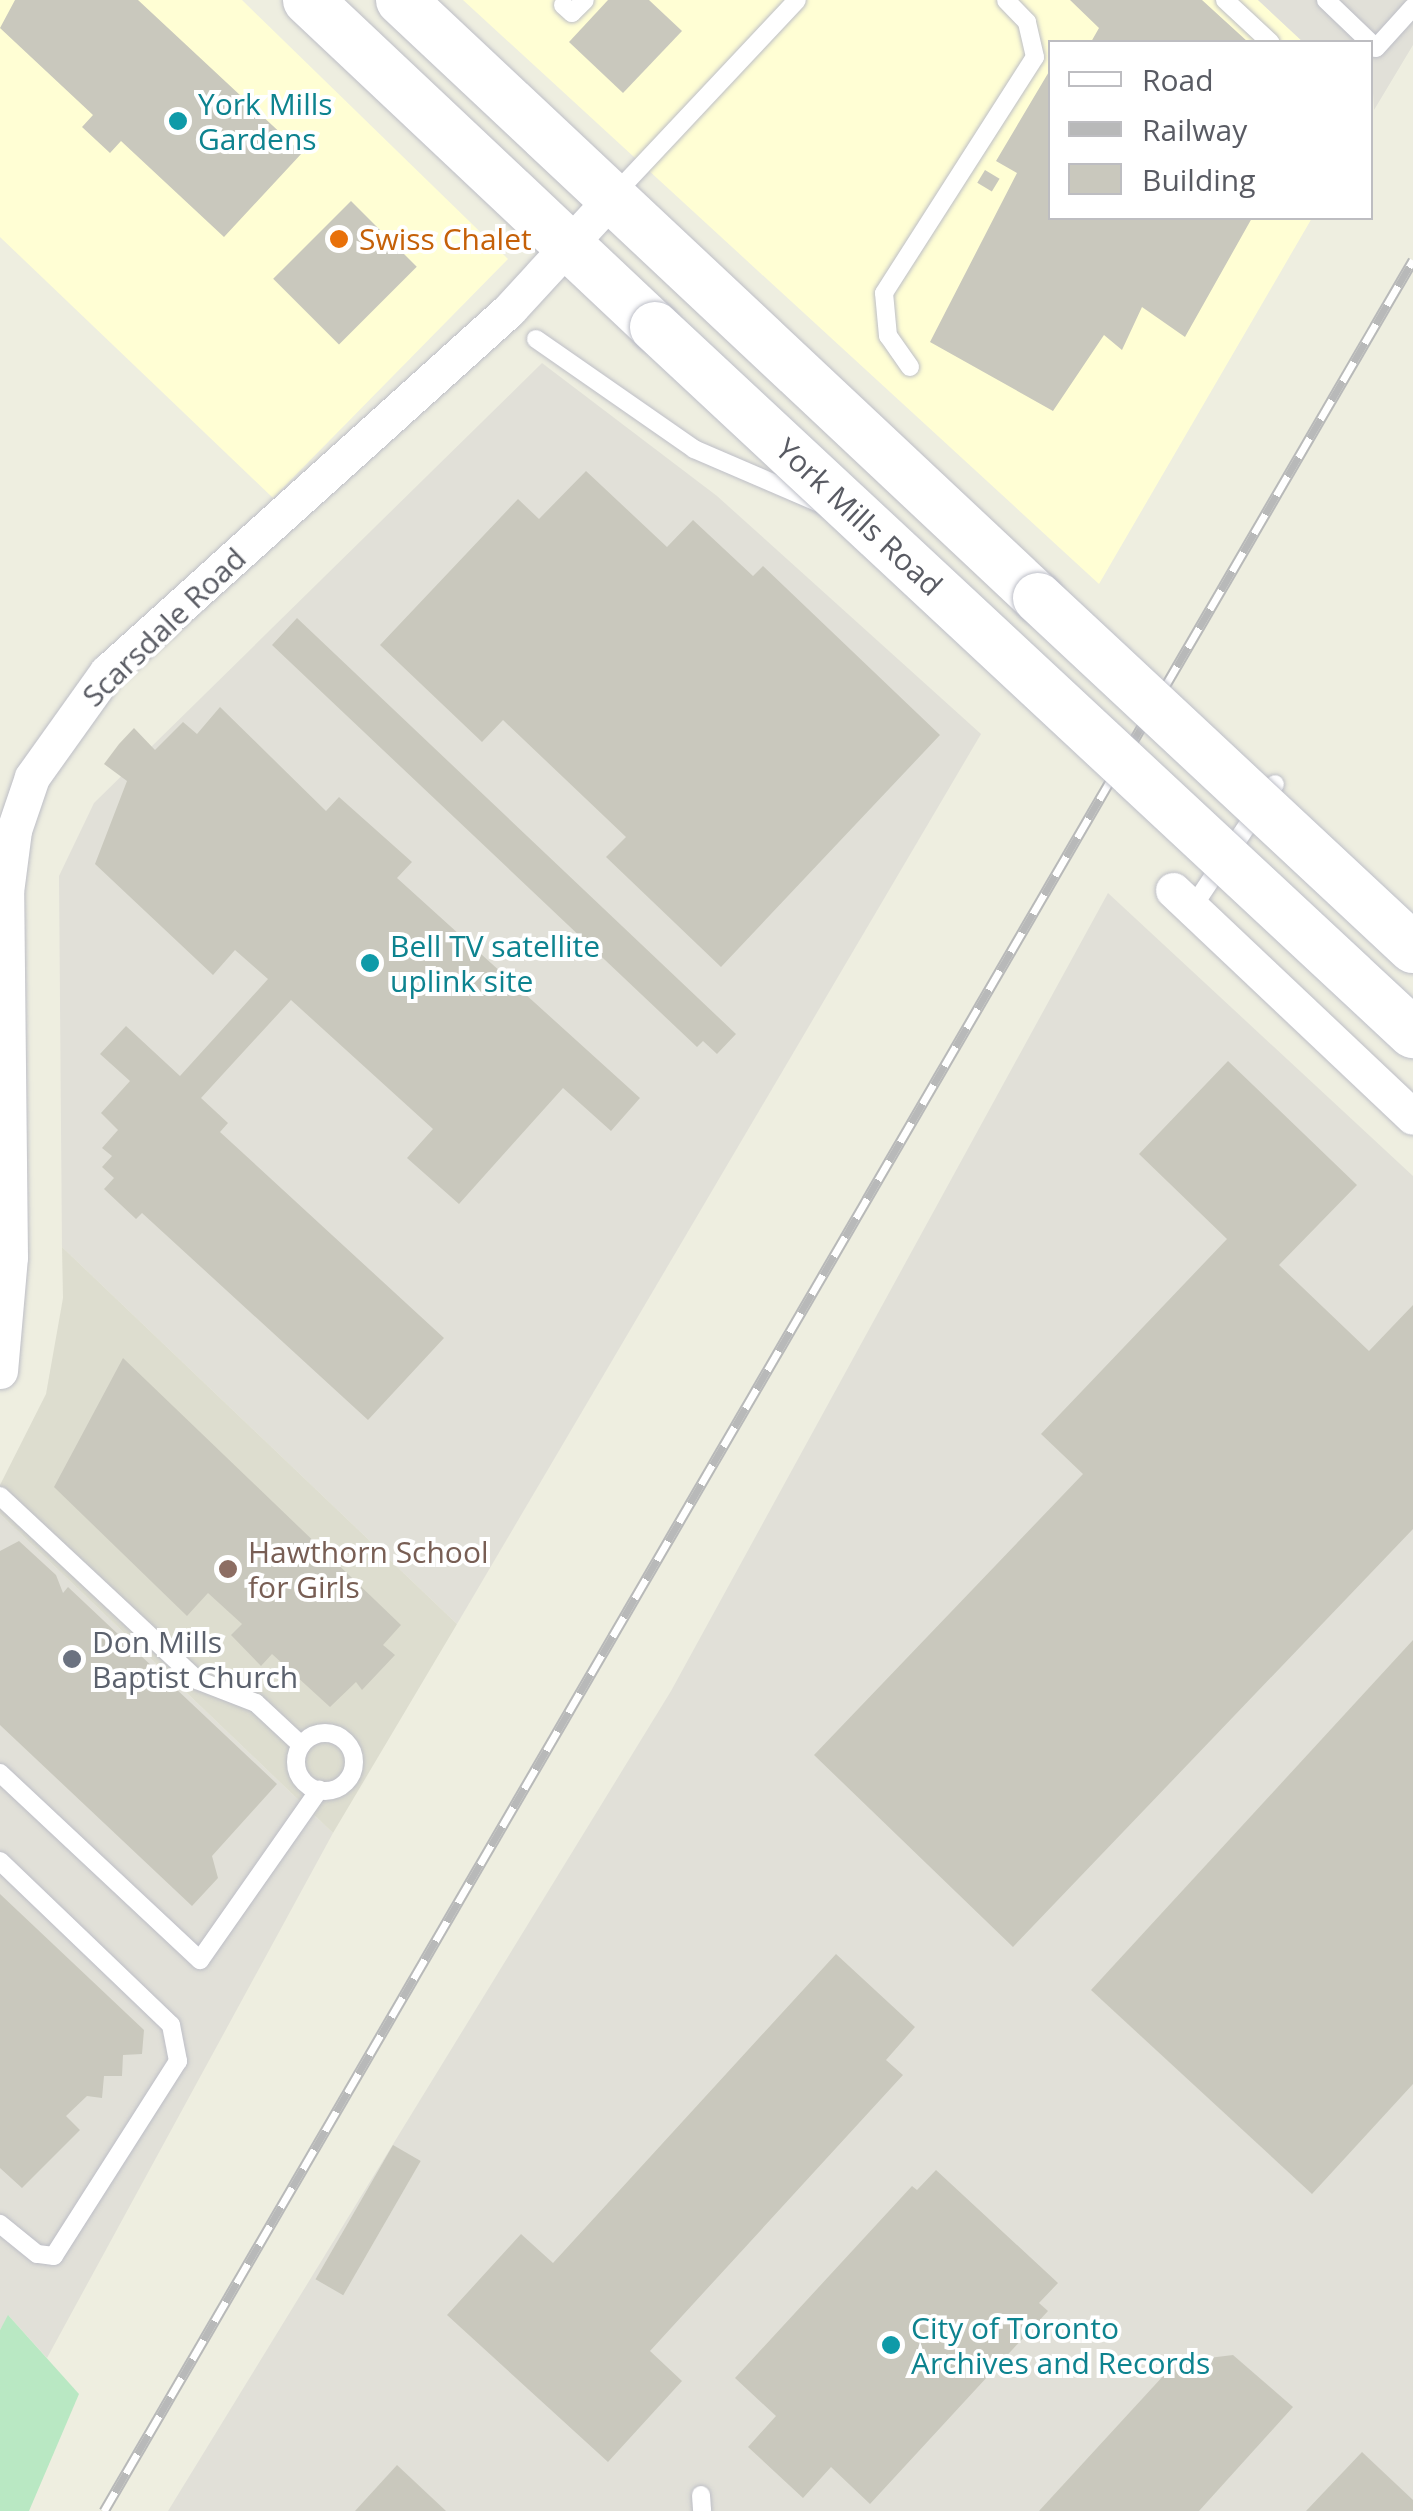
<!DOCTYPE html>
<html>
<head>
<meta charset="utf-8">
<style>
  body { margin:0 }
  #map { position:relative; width:1413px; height:2511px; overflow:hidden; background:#eeeee0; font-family:"Open Sans",sans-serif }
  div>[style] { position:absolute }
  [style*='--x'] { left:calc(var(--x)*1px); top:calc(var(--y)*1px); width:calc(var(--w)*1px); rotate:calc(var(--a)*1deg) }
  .commercial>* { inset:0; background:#fffed4 }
  .industrial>* { inset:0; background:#e1e0d8 }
  .education>* { inset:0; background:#ddddcf }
  .green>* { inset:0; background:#b9e8c3 }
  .building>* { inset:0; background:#c9c8bd; transform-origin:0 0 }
  .roads { filter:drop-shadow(0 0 2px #bdbec6) drop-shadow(0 0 2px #bdbec6) }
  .lane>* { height:18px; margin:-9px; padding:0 9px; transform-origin:9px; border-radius:9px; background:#fff }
  .lane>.ring { margin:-9px; padding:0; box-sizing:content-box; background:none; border:18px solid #fff; border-radius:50% }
  .street>* { height:35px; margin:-17.5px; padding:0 17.5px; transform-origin:17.5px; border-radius:17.5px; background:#fff }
  .secondary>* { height:50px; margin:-25px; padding:0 25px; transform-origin:25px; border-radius:25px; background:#fff }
  .rail>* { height:11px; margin-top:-5.5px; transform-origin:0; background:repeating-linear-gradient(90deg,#fff 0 22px,#b8b9b9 0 44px); box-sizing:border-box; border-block:2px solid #b8b9b9 }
  .bridges { filter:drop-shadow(0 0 2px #bdbfc8) drop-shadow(0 0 2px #bdbfc8) }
  .secondary-bridge>* { height:50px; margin:-25px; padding:0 25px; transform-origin:25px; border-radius:25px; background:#fff }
  .dots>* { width:28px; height:28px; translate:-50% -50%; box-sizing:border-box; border:5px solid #fff; border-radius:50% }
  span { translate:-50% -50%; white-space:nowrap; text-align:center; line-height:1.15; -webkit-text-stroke:8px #fff; paint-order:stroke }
  .culture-label { font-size:30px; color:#0d838f }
  .left { translate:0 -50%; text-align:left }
  .food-label { font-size:30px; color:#c56008 }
  .street-label { font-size:30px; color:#595b63 }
  .education-label { font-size:30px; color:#785e54 }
  .worship-label { font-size:30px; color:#5b616d }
  .legend { position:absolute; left:1048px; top:40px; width:325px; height:180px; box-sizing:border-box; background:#fff; border:2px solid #bdbdc1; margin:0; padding:12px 18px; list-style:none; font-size:30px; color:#595b63 }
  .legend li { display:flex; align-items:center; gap:20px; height:50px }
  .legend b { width:50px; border:2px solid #bdbdc1 }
</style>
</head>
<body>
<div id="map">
  <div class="commercial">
    <i style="clip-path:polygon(0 0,242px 0,508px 259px,273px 498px,0 237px)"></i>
    <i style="clip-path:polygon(463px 0,1258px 0,1303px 42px,1050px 42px,1050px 218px,1312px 218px,1099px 584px)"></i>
  </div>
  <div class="industrial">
    <i style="clip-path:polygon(1258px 0,1413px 0,1413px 45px,1374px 110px,1370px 42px,1303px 42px)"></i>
    <i style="clip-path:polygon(542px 363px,717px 496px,981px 734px,457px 1624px,62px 1247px,59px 876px,94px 803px)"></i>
    <i style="clip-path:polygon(1108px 893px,1413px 1176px,1413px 2511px,168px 2511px,671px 1691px)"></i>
    <i style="clip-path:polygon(0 1514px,333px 1833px,47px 2358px,9px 2316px,0 2330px)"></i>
  </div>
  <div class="education">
    <i style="clip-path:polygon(62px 1247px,457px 1624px,333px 1833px,0 1514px,0 1485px,46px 1394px,63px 1298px)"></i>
  </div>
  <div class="green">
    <i style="clip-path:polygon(8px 2315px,79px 2394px,29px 2511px,0 2511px,0 2330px)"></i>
  </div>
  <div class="building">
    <i style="clip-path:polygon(15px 0,138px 0,302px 153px,224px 237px,121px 141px,110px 153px,82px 127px,93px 115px,0 28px)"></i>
    <i style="clip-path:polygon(608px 0,649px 0,682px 31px,623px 93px,569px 42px)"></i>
    <i style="clip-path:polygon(1070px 0,1202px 0,1248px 42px,1091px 42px,1099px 28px)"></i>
    <i style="clip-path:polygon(1050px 70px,1050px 218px,1252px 218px,1185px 337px,1142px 307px,1122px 350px,1104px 335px,1053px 411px,930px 342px,1017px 173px,996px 161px)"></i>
    <i style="left:985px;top:170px;width:17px;height:15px;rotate:31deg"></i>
    <i style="left:351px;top:201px;width:93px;height:110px;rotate:45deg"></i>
    <i style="clip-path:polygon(586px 471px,667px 547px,693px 520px,753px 576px,763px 566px,940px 735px,721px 967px,606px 857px,626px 837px,503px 720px,482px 742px,380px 645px,518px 499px,539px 519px)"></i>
    <i style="clip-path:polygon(297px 618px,736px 1034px,717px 1054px,703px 1041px,697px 1047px,272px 645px)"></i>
    <i style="clip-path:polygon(220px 707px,326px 811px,339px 797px,412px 862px,397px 878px,640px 1098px,611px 1131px,563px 1088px,459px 1204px,407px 1158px,433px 1129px,291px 1000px,201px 1098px,228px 1123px,220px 1132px,444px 1338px,368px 1420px,142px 1213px,136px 1219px,104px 1189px,114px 1178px,102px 1167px,112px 1156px,102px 1148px,118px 1130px,101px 1113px,130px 1081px,100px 1054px,126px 1026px,180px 1076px,268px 979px,235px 950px,213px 975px,95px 864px,127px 781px,104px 764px,119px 744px,134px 728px,155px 750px,183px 722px,197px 734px)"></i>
    <i style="clip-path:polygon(1228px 1061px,1357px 1185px,1279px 1265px,1369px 1351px,1413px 1305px,1413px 1529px,1013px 1947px,814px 1755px,1083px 1474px,1041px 1434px,1227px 1239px,1139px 1154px)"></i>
    <i style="clip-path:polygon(123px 1358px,401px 1625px,383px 1645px,395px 1655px,362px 1690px,356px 1682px,330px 1707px,272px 1654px,261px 1666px,231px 1635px,242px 1624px,208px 1593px,187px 1616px,54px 1487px)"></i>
    <i style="clip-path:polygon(19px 1541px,56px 1575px,63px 1593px,68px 1587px,277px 1784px,212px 1856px,218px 1878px,192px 1906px,0 1725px,0 1551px)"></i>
    <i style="clip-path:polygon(1413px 1640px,1413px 2084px,1312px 2194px,1091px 1990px)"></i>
    <i style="clip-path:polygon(0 1894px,144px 2030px,142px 2054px,123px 2055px,122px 2076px,104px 2076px,102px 2098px,87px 2096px,66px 2116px,80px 2130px,22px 2188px,0 2168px)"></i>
    <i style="clip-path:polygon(836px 1954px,915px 2027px,886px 2060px,903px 2075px,650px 2351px,682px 2381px,608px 2462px,447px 2315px,521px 2234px,553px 2263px)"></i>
    <i style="left:393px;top:2145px;width:32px;height:155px;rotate:30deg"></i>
    <i style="clip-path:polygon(936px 2170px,1058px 2283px,1039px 2303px,1048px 2311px,870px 2504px,831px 2467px,803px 2498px,748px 2447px,776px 2416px,735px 2378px,912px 2186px,917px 2190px)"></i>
    <i style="clip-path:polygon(1233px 2355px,1293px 2407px,1199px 2511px,1039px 2511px,1176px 2362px)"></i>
    <i style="clip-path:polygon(1362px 2452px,1413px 2500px,1413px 2511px,1306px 2511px)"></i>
    <i style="clip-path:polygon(397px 2465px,446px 2511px,355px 2511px)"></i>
  </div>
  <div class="roads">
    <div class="lane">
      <i style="--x:1225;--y:0;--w:62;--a:43"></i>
      <i style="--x:1326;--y:0;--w:69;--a:43.8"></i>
      <i style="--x:1376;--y:48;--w:55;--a:-47.9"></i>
      <i style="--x:563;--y:5;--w:12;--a:42"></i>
      <i style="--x:572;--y:13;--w:18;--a:-45"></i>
      <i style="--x:614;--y:195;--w:267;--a:-46.8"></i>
      <i style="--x:536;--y:339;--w:193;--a:34.8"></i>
      <i style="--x:694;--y:449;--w:142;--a:23.3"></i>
      <i style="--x:910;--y:367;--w:38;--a:-125"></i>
      <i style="--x:888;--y:336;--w:43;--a:-95.3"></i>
      <i style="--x:884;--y:293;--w:280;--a:-57.4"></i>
      <i style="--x:1035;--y:57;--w:36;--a:-103"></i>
      <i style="--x:1027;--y:22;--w:30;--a:-134"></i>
      <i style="--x:1192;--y:908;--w:149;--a:-56.2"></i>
      <i style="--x:0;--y:1496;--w:270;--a:43"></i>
      <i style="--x:197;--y:1680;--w:63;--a:21.3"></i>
      <i style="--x:256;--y:1703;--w:62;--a:43"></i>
      <i class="ring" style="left:296px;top:1733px;width:40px;height:40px"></i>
      <i style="--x:0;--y:1773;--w:274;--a:43.1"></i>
      <i style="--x:200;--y:1960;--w:208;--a:-55"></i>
      <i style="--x:0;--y:1861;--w:237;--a:43.8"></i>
      <i style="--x:171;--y:2025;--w:37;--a:79"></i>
      <i style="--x:178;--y:2061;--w:231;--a:122.5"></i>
      <i style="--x:54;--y:2256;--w:17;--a:-173"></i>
      <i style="--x:37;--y:2254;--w:48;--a:-141"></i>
      <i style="--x:701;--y:2495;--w:16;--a:86"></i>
    </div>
    <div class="street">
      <i style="--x:1173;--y:890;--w:330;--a:43.4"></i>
      <i style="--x:0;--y:1371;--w:114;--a:-85"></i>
      <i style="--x:10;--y:1257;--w:365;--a:-90.6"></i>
      <i style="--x:6;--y:892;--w:63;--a:-82.6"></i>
      <i style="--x:14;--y:830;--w:56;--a:-71.2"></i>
      <i style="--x:32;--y:777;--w:129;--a:-54.5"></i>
      <i style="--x:107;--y:672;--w:540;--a:-42"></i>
      <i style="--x:508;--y:311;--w:152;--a:-47.4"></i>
    </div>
    <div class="secondary">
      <i style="--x:308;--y:0;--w:477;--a:43.3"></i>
      <i style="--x:401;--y:0;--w:874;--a:43.19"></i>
    </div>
  </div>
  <div class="rail">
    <i style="--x:104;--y:2511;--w:2604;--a:-59.82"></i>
  </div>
  <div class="bridges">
    <div class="secondary-bridge">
      <i style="--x:655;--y:327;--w:1036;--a:42.97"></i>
      <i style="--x:1038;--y:598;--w:513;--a:43.03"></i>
    </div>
  </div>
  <div class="dots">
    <i style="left:178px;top:121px;background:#0f9aa8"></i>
    <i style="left:339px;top:239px;background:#e8710a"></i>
    <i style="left:370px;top:963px;background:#0f9aa8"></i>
    <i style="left:228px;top:1569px;background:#8d6e63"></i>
    <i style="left:72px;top:1659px;background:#6b7280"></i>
    <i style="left:891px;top:2345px;background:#0f9aa8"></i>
  </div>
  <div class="culture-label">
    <span class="left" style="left:198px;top:121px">York Mills<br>Gardens</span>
    <span class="left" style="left:390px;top:963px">Bell TV satellite<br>uplink site</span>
    <span class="left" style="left:911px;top:2345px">City of Toronto<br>Archives and Records</span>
  </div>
  <div class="food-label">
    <span class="left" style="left:359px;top:239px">Swiss Chalet</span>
  </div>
  <div class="street-label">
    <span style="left:859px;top:517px;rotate:43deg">York Mills Road</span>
    <span style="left:164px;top:627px;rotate:-44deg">Scarsdale Road</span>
  </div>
  <div class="education-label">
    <span class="left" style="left:248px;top:1569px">Hawthorn School<br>for Girls</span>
  </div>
  <div class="worship-label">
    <span class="left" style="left:92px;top:1659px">Don Mills<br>Baptist Church</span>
  </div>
  <ul class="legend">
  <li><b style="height:12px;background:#fff"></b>Road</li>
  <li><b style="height:12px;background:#b8b9b9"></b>Railway</li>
  <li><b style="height:28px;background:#c9c8bd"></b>Building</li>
  </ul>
</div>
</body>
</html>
